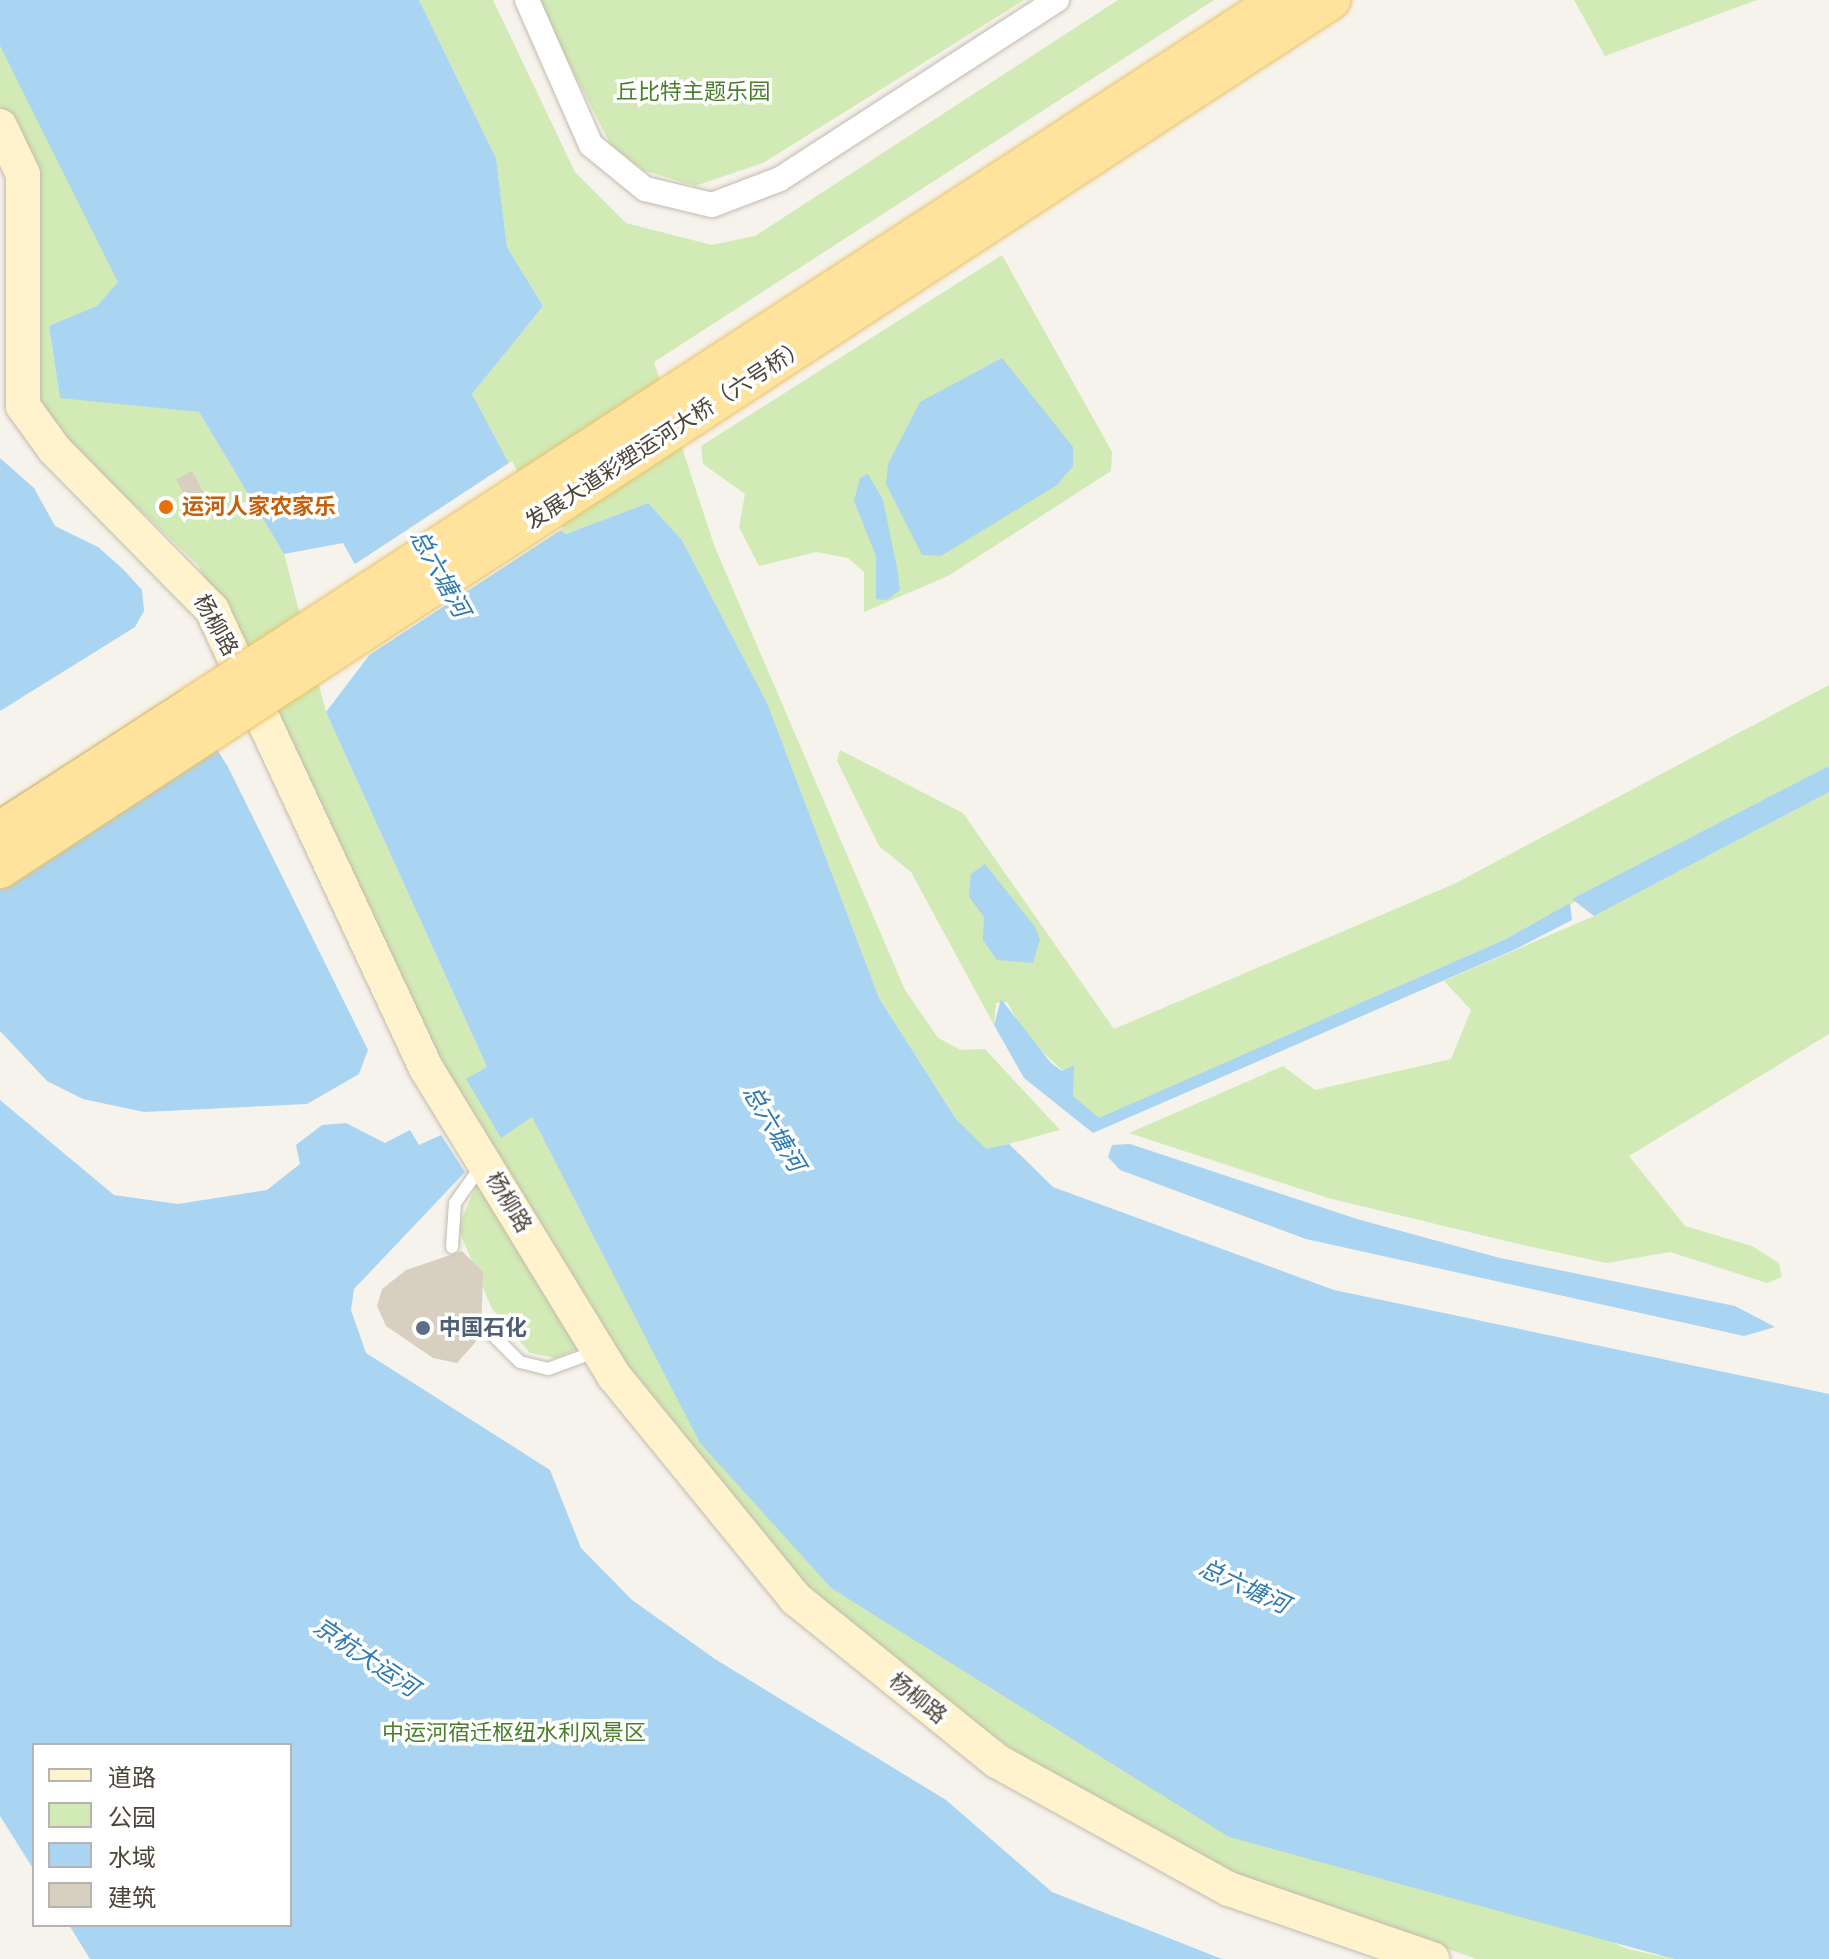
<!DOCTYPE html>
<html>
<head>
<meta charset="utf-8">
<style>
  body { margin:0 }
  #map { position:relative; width:1829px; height:1959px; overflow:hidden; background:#f6f3ec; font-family:Mulish,"Noto Sans SC",sans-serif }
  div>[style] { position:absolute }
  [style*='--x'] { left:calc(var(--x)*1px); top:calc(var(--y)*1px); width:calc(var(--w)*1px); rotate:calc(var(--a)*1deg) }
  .green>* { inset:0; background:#d2eab5 }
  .water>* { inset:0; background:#a9d4f2 }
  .pier>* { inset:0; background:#f6f3ec }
  .building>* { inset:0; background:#d8cfc1; transform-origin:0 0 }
  .roads { filter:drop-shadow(0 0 2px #c2bbae) drop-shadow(0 0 2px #c2bbae) }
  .lane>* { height:12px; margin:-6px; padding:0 6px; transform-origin:6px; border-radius:6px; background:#fff }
  .street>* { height:24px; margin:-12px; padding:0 12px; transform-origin:12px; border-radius:12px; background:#fff }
  .secondary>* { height:34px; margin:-17px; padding:0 17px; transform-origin:17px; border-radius:17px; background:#fff3cd }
  .bridges { filter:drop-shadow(0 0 2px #e6c16a) drop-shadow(0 0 2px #e6c16a) }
  .primary-bridge>* { height:38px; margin:-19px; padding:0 19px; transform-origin:19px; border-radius:19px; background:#ffe39c }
  .dots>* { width:22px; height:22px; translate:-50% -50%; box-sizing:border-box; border:4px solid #fff; border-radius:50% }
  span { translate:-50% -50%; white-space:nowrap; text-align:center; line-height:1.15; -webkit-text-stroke:7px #fff; paint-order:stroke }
  .park-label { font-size:22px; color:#4a7f2a }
  .street-label { font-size:22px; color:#4b4439 }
  .food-label { font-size:22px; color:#c56008; font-weight:700 }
  .left { translate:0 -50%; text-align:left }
  .service-label { font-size:22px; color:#4e5e75; font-weight:700 }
  .water-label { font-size:24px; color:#2e7ab2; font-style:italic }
  .legend { position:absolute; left:32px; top:1743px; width:260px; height:184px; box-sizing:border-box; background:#fff; border:2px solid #b7b4b0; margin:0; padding:10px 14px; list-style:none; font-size:24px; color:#4b4439 }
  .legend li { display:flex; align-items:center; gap:16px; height:40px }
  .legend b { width:40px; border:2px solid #b7b4b0 }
</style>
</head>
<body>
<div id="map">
  <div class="green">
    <i style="clip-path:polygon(419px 0,493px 0,575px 172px,626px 223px,712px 245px,755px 236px,1118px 0,1214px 0,654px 362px,714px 545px,905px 990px,938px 1038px,961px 1050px,985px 1049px,1060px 1130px,986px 1150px,956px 1119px,879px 998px,768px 705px,682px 540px,648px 503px,566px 534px,537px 516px,472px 394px,543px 306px,507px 247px,496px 158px)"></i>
    <i style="clip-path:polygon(536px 0,1024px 0,763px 163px,695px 186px,643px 170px,611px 145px)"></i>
    <i style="clip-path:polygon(1574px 0,1757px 0,1605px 56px)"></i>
    <i style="clip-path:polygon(0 46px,119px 282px,97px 306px,49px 327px,60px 397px,199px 412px,284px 554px,326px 712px,487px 1067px,466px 1080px,532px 1117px,701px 1443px,831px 1588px,938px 1652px,1628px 1949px,1674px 1959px,1476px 1959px,1200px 1861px,1030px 1763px,807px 1597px,613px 1354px,485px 1149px,198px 565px,39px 414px,22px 148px,0 106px)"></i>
    <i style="clip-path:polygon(1002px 255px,1112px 452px,1111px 471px,948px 576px,864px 612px,864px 572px,848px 558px,816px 552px,759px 566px,739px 527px,745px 494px,703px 464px,701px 446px)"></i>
    <i style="clip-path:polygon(1829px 685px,1829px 766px,1506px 939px,1099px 1119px,1073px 1097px,1063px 1071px,1026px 1036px,1007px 1002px,996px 1003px,994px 1025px,911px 872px,879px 846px,837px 761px,840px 750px,963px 813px,1114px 1029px,1454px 884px)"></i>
    <i style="clip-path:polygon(1829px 792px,1829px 1034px,1629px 1156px,1685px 1226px,1752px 1246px,1779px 1263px,1782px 1277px,1767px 1283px,1670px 1252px,1607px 1263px,1527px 1246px,1328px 1198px,1129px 1133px,1283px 1066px,1315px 1090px,1451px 1059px,1471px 1010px,1444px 981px,1594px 916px)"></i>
    <i style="clip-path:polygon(479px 1179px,585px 1346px,556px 1358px,530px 1353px,492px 1309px,458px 1228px)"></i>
  </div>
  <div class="water">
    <i style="clip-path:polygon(0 0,419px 0,496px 158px,507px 247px,543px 306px,472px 394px,537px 516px,566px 534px,648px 503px,682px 540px,768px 705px,879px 998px,956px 1119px,986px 1149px,1009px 1144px,1053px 1187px,1334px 1290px,1829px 1394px,1829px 1959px,1674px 1959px,1229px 1837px,831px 1588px,700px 1443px,532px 1117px,501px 1138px,466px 1079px,487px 1067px,326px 712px,390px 628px,343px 543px,284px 554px,199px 412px,60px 398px,49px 326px,97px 306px,118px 282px,0 46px)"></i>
    <i style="clip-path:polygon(1002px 358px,1073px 447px,1073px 466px,1057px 485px,941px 556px,922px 555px,886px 484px,888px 464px,920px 402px)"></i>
    <i style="clip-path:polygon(0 458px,34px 488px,55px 526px,98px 547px,124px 570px,142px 590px,144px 611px,135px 627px,0 711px)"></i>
    <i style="clip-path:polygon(868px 474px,883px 500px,897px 568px,900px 590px,887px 600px,876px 599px,876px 556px,854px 501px,860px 478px)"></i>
    <i style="clip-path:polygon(180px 690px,228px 767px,368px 1050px,359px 1074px,307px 1104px,144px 1112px,83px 1099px,47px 1081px,0 1031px,0 806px)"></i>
    <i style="clip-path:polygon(1829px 766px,1829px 792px,1594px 916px,1572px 899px)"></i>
    <i style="clip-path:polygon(985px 864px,1035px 927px,1040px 939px,1033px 963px,997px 960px,983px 940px,984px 917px,969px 897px,971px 874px)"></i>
    <i style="clip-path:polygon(1570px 903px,1572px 920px,1516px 949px,1093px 1133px,1024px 1078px,994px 1025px,1001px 999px,1051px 1063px,1062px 1071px,1074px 1065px,1073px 1096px,1099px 1118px,1506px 939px)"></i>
    <i style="clip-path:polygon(0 1100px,114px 1195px,178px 1204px,267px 1190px,300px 1164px,296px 1145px,322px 1125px,346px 1123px,385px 1143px,410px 1130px,419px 1145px,441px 1135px,465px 1172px,354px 1289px,351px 1310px,366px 1353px,550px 1470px,581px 1548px,632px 1600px,715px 1659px,946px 1800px,1052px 1892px,1222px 1959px,90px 1959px,69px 1925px,290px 1925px,290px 1745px,34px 1745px,34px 1870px,0 1816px)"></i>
    <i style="clip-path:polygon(1130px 1144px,1357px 1219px,1500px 1258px,1735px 1306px,1775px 1327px,1744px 1336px,1306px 1239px,1120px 1170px,1108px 1157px,1112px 1145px)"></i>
  </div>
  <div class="pier">
    <i style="clip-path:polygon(512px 461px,540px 513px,564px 528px,360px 661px,386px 628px,352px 566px)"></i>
  </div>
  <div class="building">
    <i style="left:192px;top:471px;width:32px;height:18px;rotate:62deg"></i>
    <i style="clip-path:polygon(462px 1251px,483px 1272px,481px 1336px,457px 1363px,433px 1358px,386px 1326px,377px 1306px,382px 1289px,406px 1270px)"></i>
  </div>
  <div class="roads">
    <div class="lane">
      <i style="--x:452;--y:1247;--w:44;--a:-86.1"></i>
      <i style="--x:455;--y:1203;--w:47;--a:-54.6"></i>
      <i style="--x:485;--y:1327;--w:49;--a:45"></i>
      <i style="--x:520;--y:1362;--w:29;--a:14"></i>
      <i style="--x:548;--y:1369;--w:50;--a:-19.9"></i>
    </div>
    <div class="street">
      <i style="--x:527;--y:0;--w:158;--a:66.2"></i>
      <i style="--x:591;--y:145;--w:70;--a:39.2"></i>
      <i style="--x:645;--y:189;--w:69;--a:13.4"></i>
      <i style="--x:712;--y:205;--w:73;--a:-20.9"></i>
      <i style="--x:780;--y:179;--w:330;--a:-32.9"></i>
    </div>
    <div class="secondary">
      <i style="--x:0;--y:126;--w:53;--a:64.4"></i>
      <i style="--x:23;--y:174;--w:232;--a:90"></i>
      <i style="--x:23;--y:406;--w:54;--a:54"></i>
      <i style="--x:55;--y:450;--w:224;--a:45.5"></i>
      <i style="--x:212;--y:610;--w:506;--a:64.96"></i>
      <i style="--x:426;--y:1068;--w:361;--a:58.6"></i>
      <i style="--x:614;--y:1376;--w:288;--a:50.8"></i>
      <i style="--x:796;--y:1599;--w:258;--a:38.9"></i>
      <i style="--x:997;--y:1761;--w:265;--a:28.9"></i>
      <i style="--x:1229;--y:1889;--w:215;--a:19"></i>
    </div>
  </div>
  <div class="bridges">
    <div class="primary-bridge">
      <i style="--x:0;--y:831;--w:1525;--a:-33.01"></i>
      <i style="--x:0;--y:869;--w:1590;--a:-33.14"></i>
    </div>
  </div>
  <div class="dots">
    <i style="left:166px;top:507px;background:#e8710a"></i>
    <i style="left:423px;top:1328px;background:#5c6f8a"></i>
  </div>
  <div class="park-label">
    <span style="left:693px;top:92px">丘比特主题乐园</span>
    <span style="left:514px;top:1733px">中运河宿迁枢纽水利风景区</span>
  </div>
  <div class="street-label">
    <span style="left:666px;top:434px;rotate:-33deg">发展大道彩塑运河大桥（六号桥）</span>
    <span style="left:216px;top:625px;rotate:61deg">杨柳路</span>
    <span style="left:509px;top:1202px;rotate:59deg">杨柳路</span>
    <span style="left:918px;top:1698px;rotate:39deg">杨柳路</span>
  </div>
  <div class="food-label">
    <span class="left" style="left:182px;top:507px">运河人家农家乐</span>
  </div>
  <div class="service-label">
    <span class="left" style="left:439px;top:1328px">中国石化</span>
  </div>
  <div class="water-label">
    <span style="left:440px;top:573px;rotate:61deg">总六塘河</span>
    <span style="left:774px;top:1128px;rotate:59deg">总六塘河</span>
    <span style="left:1244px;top:1586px;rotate:25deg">总六塘河</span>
    <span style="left:366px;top:1657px;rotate:34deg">京杭大运河</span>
  </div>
  <ul class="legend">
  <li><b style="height:10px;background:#fff3cd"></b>道路</li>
  <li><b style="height:22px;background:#d2eab5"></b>公园</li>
  <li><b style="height:22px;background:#a9d4f2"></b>水域</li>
  <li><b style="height:22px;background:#d8cfc1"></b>建筑</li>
  </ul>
</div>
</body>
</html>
